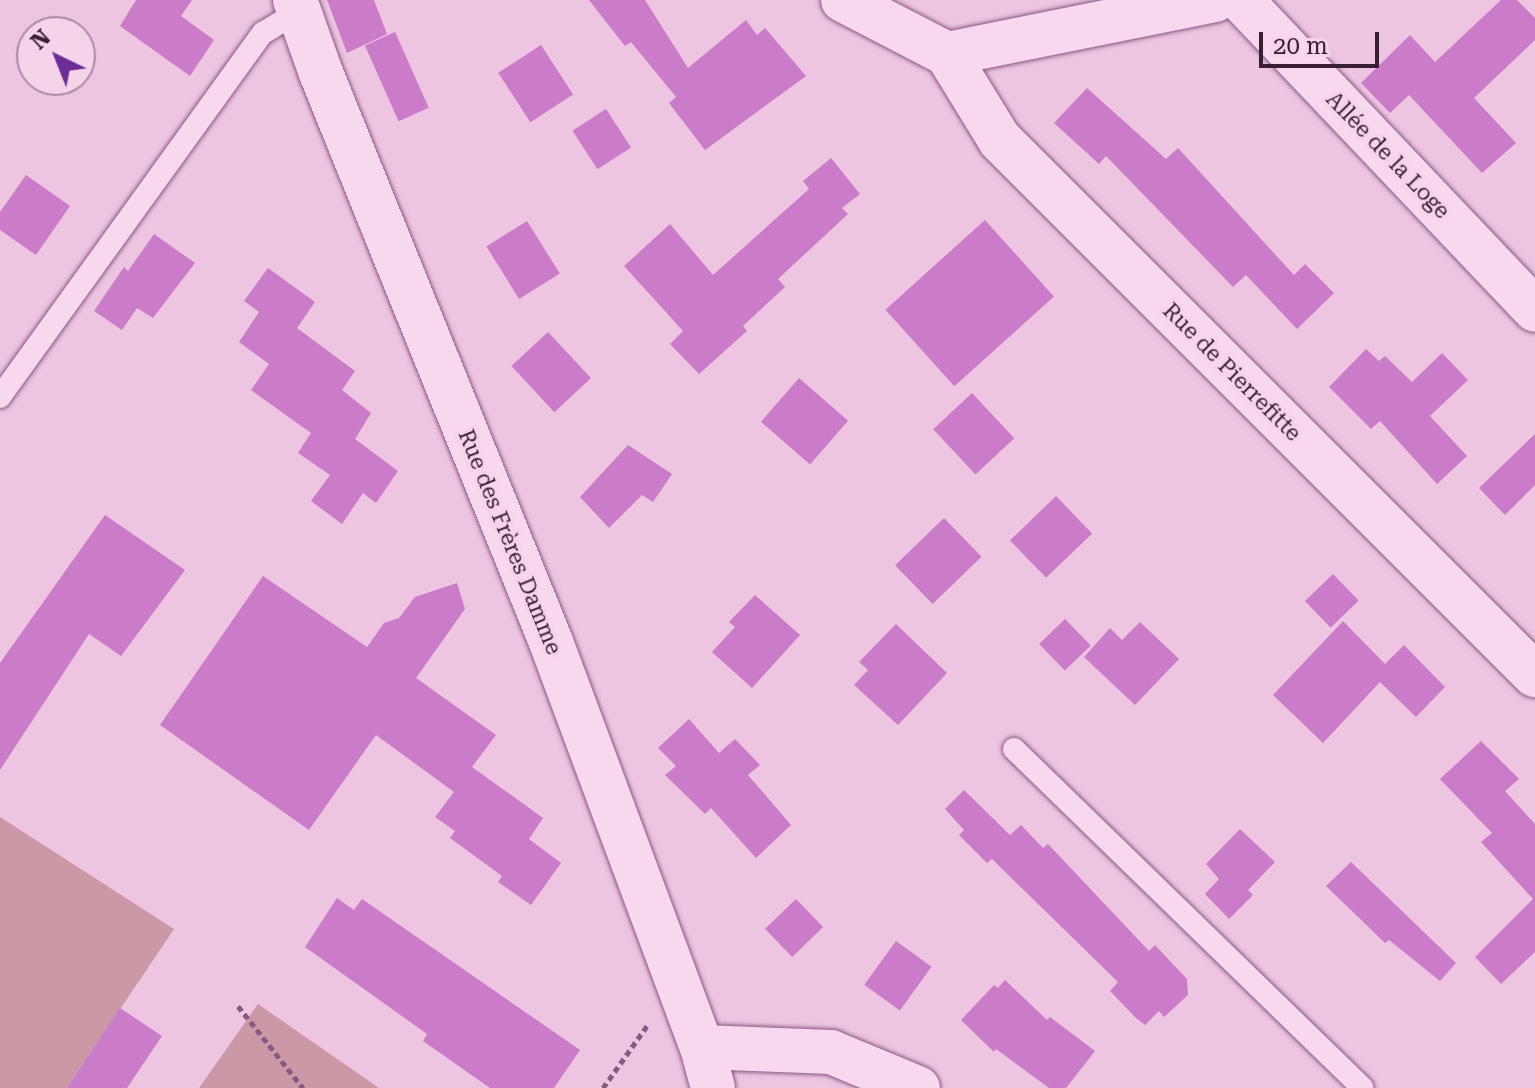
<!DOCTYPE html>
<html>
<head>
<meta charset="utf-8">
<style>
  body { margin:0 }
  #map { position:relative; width:1535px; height:1088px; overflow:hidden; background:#edc5e0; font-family:"Roboto Serif",serif }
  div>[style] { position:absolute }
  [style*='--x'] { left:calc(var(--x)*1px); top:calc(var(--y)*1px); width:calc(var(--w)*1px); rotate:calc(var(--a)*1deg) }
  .green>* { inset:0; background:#cb99a6 }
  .building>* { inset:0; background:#ca7cc8; transform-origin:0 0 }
  .path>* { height:5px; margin-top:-2.5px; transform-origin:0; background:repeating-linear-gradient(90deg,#875b81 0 6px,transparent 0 10px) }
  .roads { filter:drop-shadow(0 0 2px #875b81) drop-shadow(0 0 2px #875b81) }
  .lane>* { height:22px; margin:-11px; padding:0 11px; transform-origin:11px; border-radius:11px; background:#f8d8ee }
  .street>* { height:44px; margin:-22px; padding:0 22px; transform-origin:22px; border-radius:22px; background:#f8d8ee }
  .secondary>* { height:44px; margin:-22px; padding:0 22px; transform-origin:22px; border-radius:22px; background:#f8d8ee }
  span { translate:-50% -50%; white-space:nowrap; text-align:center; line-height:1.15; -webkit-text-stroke:7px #f5d4ea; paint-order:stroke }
  .street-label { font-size:22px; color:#381f35 }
  .north { position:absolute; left:16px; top:16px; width:80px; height:80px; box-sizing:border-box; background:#f5d4ea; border:2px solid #a98ca2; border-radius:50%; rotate:317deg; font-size:22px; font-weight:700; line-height:32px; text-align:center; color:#381f35 }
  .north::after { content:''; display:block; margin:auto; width:28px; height:36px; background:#6c2d95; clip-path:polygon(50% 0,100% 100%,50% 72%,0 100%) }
  .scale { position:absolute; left:1259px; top:32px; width:120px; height:36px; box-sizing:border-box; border:4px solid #381f35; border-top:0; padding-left:10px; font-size:24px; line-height:28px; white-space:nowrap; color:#381f35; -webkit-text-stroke:6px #f5d4ea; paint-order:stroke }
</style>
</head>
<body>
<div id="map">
  <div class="green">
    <i style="clip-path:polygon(0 817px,174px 929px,67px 1088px,0 1088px)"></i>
    <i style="clip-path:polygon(258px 1004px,379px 1088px,199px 1088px)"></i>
  </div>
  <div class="building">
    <i style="clip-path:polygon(136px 0,192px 0,181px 16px,214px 40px,190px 76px,120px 26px)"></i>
    <i style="clip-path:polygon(327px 0,374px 0,387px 34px,347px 53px)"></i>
    <i style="clip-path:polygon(589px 0,645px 0,688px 68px,746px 20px,757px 35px,765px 28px,806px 76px,705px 150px,669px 103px,676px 97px,631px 42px,625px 46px)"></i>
    <i style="clip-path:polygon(1501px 0,1517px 0,1535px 18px,1535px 40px,1474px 98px,1516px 143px,1482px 173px,1409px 95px,1390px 113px,1361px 83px,1410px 35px,1435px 62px)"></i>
    <i style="left:395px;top:32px;width:83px;height:33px;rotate:66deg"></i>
    <i style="left:541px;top:45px;width:59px;height:51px;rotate:57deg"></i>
    <i style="clip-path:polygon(1087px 88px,1166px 159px,1178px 148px,1294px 275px,1305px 264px,1334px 293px,1297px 329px,1246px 275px,1233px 287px,1106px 156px,1099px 164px,1054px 123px)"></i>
    <i style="left:606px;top:109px;width:46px;height:40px;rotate:57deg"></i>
    <i style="clip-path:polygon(831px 158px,860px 194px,842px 208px,848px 214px,778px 279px,785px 287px,743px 326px,747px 331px,699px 374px,670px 344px,683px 331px,624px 266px,670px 224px,713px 275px,809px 189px,803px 181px)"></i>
    <i style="clip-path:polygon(26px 175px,70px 206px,36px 255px,0 230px,0 212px)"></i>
    <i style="left:985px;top:220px;width:103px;height:134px;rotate:48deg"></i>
    <i style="left:527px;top:221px;width:62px;height:48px;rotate:58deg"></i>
    <i style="clip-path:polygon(154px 234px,195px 263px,153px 318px,137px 308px,122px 330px,94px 311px,124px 267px,128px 271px)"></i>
    <i style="clip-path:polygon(268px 268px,315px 302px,297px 328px,355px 371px,342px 390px,371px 413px,355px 439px,398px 471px,376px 503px,363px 493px,342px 524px,311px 501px,330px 475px,298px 453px,311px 433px,251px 390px,269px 364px,239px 342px,259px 312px,244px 301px)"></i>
    <i style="left:548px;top:332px;width:63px;height:50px;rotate:47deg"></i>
    <i style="clip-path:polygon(1366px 349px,1379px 361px,1385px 356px,1412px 382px,1442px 353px,1468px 380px,1430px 416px,1467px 456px,1437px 484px,1380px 421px,1371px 429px,1329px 387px)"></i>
    <i style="left:799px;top:378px;width:65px;height:58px;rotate:41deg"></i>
    <i style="left:972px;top:393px;width:62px;height:53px;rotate:47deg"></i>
    <i style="clip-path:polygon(1535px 434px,1535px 485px,1505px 515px,1479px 488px)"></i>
    <i style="clip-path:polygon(628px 445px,672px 474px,653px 502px,642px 495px,609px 528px,580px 497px)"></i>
    <i style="left:1056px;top:496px;width:52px;height:64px;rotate:46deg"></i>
    <i style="clip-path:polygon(105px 515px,185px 570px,121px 656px,89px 634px,0 770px,0 663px)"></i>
    <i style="left:944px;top:518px;width:54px;height:68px;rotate:46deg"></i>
    <i style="left:1333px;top:574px;width:37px;height:39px;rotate:46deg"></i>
    <i style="clip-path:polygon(263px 576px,367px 647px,384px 623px,399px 618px,415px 597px,457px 583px,465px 609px,416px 678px,496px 735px,472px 767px,543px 818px,529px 839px,561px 863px,531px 905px,498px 882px,502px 876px,450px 838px,455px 831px,435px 817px,454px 792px,376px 735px,309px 830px,160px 725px)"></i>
    <i style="clip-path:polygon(755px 595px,800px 635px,752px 688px,712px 652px,735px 627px,729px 622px)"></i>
    <i style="left:1065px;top:619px;width:37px;height:36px;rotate:46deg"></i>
    <i style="clip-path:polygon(1343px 621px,1385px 664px,1404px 645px,1445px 687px,1416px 717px,1380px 682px,1323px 743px,1273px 695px)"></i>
    <i style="clip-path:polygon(1140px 622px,1179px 659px,1135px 705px,1084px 657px,1110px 628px,1122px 640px)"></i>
    <i style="clip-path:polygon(896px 624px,947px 673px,898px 725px,854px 685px,868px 670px,859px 662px)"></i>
    <i style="clip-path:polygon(689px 719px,719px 753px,735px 739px,760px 765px,748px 775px,791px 825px,756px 858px,711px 808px,705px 814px,665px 775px,676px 766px,658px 748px)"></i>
    <i style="clip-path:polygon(1481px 741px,1519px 779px,1505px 791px,1535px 824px,1535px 952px,1501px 984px,1475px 957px,1533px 899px,1481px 842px,1492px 833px,1440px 779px)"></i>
    <i style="clip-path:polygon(964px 790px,1010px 835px,1021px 825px,1043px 848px,1048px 844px,1149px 951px,1155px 945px,1187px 979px,1188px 995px,1164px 1017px,1159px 1011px,1145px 1025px,1136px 1018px,1110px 991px,1118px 982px,992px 859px,987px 863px,959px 835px,964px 830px,945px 809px)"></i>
    <i style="clip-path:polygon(1240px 829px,1275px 862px,1248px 890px,1253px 895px,1229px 919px,1205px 894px,1219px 879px,1206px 864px)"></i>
    <i style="clip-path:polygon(1351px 862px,1456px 963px,1440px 981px,1389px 940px,1385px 943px,1326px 886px)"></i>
    <i style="clip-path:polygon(337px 898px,354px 910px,362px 899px,580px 1050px,554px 1088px,490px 1088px,423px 1041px,427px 1034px,305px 947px)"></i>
    <i style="left:796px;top:899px;width:39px;height:43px;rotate:46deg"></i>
    <i style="left:896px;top:941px;width:44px;height:54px;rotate:36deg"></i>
    <i style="clip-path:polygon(1005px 980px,1047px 1020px,1050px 1017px,1095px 1051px,1066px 1088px,1049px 1088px,996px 1049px,994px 1052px,961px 1020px,994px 985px,998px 988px)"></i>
    <i style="clip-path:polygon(120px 1008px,162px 1036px,127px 1088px,67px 1088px)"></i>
  </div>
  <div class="path">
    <i style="--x:238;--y:1006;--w:105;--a:51.6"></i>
    <i style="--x:603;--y:1088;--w:80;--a:-54.7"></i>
  </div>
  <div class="roads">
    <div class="lane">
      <i style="--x:0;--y:397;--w:449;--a:-54.2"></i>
      <i style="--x:263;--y:33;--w:42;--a:-31.4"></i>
      <i style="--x:1014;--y:749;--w:486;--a:44.2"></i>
    </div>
    <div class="street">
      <i style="--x:843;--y:0;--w:117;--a:27.4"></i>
      <i style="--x:947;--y:54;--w:274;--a:-11.4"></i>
      <i style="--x:1241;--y:0;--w:427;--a:46.5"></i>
      <i style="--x:947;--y:54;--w:101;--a:58.4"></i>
      <i style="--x:1000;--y:140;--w:757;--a:45"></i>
      <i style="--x:702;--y:1047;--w:129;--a:2.2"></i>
      <i style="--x:831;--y:1052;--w:94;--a:22.5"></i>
    </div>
    <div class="secondary">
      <i style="--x:295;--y:0;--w:77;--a:70.4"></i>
      <i style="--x:321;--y:73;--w:614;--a:67.99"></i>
      <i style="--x:551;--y:642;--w:432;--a:69.6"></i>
      <i style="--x:702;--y:1047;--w:42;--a:75"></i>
    </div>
  </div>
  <div class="street-label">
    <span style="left:1388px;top:155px;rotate:46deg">Allée de la Loge</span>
    <span style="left:1232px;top:372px;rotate:45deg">Rue de Pierrefitte</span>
    <span style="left:510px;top:542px;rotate:68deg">Rue des Frères Damme</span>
  </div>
  <div class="north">N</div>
  <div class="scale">20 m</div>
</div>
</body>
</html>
